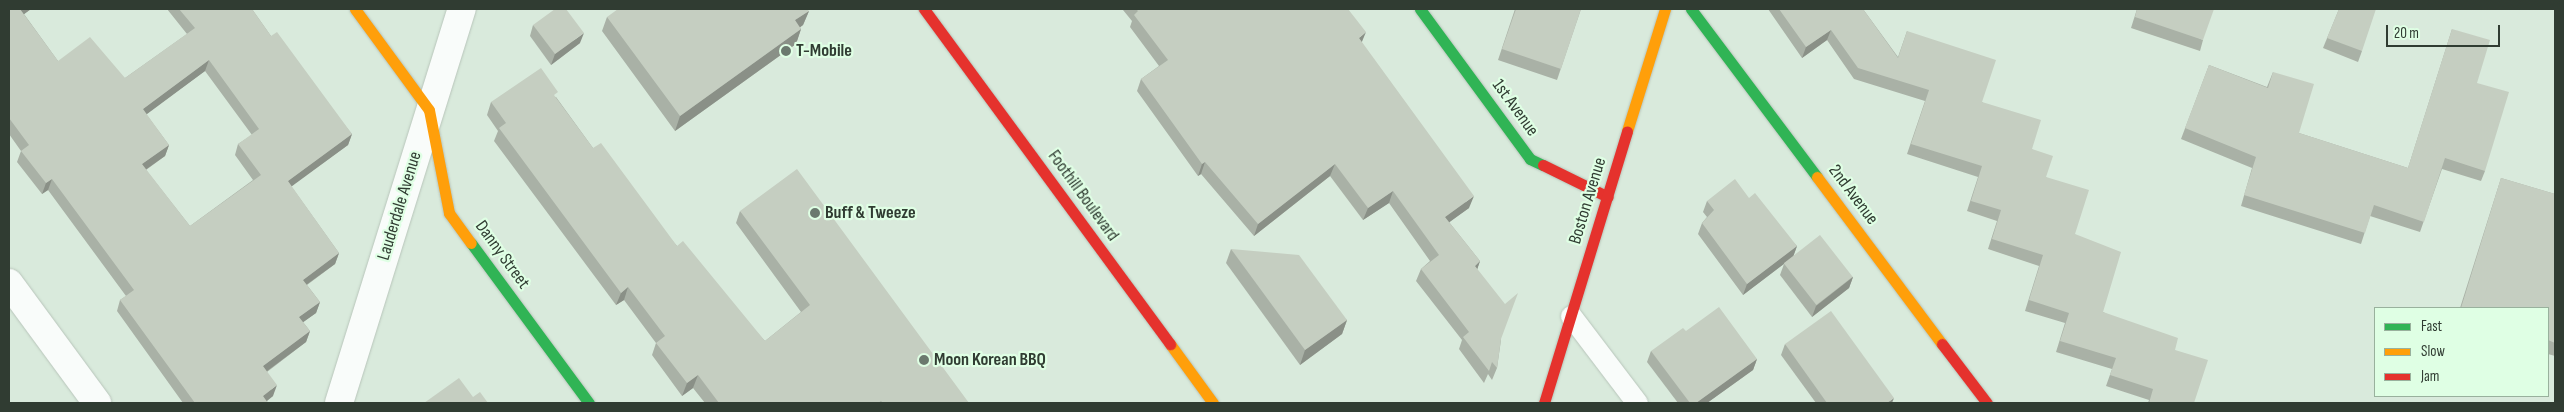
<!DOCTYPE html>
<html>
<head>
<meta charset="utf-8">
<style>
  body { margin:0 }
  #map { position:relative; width:2564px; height:412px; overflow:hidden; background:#d9eadc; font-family:"Sofia Sans Condensed",sans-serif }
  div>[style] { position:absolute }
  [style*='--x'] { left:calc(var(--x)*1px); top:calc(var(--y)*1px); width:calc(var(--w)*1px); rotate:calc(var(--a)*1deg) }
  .roads { filter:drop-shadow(0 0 1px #b8c5ba) drop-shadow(0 0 1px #b8c5ba) }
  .lane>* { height:21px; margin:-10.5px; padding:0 10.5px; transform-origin:10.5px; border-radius:10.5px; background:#f9fcfa }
  .street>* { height:28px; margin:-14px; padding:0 14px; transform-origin:14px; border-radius:14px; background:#f9fcfa }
  .fast>* { height:11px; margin:-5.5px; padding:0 5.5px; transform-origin:5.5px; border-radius:5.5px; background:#30b455 }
  .slow>* { height:11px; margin:-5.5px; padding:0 5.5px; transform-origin:5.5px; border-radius:5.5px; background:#ff9f0a }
  .jam>* { height:11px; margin:-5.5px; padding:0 5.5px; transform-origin:5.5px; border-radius:5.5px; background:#e5322d }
  .wall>* { inset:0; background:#a9b1a6 }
  .shaded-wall>* { inset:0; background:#8a9087 }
  .building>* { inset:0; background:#c5cec1; transform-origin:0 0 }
  .dots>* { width:14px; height:14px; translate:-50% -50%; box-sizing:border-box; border:2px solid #dfffe4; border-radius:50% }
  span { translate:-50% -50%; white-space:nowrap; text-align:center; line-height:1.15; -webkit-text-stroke:4.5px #dfffe4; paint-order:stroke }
  .poi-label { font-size:18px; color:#303c32; font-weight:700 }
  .left { translate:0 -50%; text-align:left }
  .street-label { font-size:18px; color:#303c32 }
  .frame { position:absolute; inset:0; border:10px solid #303c32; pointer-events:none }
  .legend { position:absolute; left:2374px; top:307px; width:175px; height:90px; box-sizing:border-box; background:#dfffe4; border:1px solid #99b19d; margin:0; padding:6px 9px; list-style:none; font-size:15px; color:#303c32 }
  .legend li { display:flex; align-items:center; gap:10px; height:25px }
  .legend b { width:25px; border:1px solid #99b19d }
  .scale { position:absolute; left:2386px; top:25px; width:114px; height:22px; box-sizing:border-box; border:2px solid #303c32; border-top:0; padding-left:6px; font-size:15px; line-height:18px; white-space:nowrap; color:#303c32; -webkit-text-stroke:4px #dfffe4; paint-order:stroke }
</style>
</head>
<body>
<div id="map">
  <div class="roads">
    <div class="lane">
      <i style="--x:1571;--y:316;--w:109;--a:52.8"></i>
    </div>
    <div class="street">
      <i style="--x:9;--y:283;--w:149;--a:53.7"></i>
      <i style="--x:339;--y:403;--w:413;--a:-72.7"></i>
    </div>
    <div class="fast">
      <i style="--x:1420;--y:9;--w:186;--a:53.7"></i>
      <i style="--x:1530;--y:159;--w:14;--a:25"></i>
      <i style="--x:1691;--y:9;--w:210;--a:53.1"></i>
      <i style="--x:471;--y:243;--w:199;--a:53.6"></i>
    </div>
    <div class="slow">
      <i style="--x:355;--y:9;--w:125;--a:53.8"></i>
      <i style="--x:429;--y:110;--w:105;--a:79"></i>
      <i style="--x:449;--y:213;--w:37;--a:54"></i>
      <i style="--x:1627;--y:131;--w:128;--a:-72.7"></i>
      <i style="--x:1817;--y:177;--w:209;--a:53.2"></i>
      <i style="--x:1170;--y:344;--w:73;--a:53.9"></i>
    </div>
    <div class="jam">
      <i style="--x:924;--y:9;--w:416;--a:53.7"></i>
      <i style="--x:1543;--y:165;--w:72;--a:26.2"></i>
      <i style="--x:1942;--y:344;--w:74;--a:52.7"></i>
      <i style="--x:1544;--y:403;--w:284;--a:-73"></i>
    </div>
  </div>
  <div class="wall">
    <i style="clip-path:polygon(evenodd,9px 9px,31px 9px,24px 14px,58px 61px,125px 78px,187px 34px,167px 9px,252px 9px,271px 36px,352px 134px,348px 145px,291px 186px,339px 253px,335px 264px,307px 285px,320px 302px,316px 313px,303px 322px,310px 331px,306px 342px,267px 372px,273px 396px,267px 401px,268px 403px,183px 403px,117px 311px,120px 300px,126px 296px,48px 190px,42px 194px,17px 162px,21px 151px,9px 134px,9px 9px,205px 71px,252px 135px,238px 144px,235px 155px,253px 180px,190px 226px,146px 170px,165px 156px,169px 145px,146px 114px,205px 71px)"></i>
    <i style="clip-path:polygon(1124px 9px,1348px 9px,1362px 43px,1469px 208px,1449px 222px,1480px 261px,1477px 269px,1501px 340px,1497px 368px,1492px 380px,1488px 374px,1484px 383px,1459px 349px,1462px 340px,1416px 281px,1421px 269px,1430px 261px,1389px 203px,1363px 220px,1330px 176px,1254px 236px,1201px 174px,1198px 176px,1137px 91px,1141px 79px,1159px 66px,1130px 27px,1132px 21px,1123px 10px)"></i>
    <i style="clip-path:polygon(1515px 9px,1581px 9px,1557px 80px,1498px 60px)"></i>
    <i style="clip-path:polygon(1768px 9px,1863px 9px,1898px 57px,1907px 31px,2032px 149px,2075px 234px,2103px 312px,2175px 350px,2194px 403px,2148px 403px,2149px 400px,2106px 386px,2112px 369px,2056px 352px,2065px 323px,2025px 311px,2039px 266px,1988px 249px,1997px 221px,1967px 211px,1978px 177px,1907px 154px,1925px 101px,1854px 79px,1827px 40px,1802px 58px)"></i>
    <i style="clip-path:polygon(2137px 9px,2203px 40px,2200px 51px,2131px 28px)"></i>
    <i style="clip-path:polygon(2339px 9px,2362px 51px,2358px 62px,2323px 48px)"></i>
    <i style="clip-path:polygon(809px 11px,803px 25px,800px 27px,801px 29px,796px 44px,675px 131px,602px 31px,607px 17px)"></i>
    <i style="clip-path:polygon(533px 25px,580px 43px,551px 65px,530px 36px)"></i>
    <i style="clip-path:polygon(2452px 29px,2477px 83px,2485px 171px,2481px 181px,2442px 169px,2420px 232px,2370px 216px,2361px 244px,2241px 206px,2252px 168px,2181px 139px,2209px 65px,2267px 87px,2273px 72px,2299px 133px,2408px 168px)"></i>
    <i style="clip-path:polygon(556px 97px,593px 148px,677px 246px,765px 341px,801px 312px,736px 223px,740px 211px,969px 403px,705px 403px,693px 388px,682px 396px,652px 355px,656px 343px,624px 300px,616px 305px,494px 141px,498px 131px,487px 115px,491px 102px)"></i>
    <i style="clip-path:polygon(2501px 178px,2555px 194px,2555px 356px,2548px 354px,2548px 308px,2460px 308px)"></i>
    <i style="clip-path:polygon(1749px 198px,1797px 246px,1793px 257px,1743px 295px,1698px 234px,1702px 223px,1707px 217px,1703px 212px,1707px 201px)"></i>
    <i style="clip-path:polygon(1231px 249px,1347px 320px,1342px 334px,1300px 365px,1226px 263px)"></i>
    <i style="clip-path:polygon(1784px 264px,1853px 277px,1849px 288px,1812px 317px,1780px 275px)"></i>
    <i style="clip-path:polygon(1785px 344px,1892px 403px,1816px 403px,1781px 355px)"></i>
    <i style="clip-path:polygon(1651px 351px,1757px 359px,1753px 370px,1707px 403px,1678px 403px,1647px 362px)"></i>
  </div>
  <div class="shaded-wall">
    <i style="clip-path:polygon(20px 9px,31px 9px,16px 20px)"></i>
    <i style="clip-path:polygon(809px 11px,803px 25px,790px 35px,795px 20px)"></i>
    <i style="clip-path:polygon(801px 29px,796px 44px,675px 131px,680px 116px)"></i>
    <i style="clip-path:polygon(1831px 30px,1827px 40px,1802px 58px,1806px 47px)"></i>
    <i style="clip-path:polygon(1366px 32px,1361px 44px,1359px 38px)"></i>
    <i style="clip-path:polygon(584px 33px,580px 43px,551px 65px,555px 54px)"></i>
    <i style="clip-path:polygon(209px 60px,205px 71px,139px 120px,143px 109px)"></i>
    <i style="clip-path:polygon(352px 134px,348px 145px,284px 192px,288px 181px)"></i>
    <i style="clip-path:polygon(169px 145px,165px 156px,138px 175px,142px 164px)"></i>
    <i style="clip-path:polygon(1205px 162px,1201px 174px,1198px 176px,1202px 164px)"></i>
    <i style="clip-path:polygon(1335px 164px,1330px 176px,1254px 236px,1258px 224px)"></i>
    <i style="clip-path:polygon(52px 179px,48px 190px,42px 194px,46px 183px)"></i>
    <i style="clip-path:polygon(1393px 191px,1389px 203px,1363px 220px,1368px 208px)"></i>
    <i style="clip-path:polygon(1474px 196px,1469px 208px,1440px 229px,1445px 217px)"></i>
    <i style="clip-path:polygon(1797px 246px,1793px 257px,1743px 295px,1747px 284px)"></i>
    <i style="clip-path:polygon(339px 253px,335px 264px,299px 290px,303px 280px)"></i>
    <i style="clip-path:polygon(1480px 261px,1476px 273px,1475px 266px)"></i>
    <i style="clip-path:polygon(1853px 277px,1849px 288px,1812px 317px,1816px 306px)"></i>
    <i style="clip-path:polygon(628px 287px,624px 300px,616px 305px,621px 293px)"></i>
    <i style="clip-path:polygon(320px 302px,316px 313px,295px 328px,299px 317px)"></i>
    <i style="clip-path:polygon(1347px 320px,1342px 334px,1300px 365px,1305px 350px)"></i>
    <i style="clip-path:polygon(310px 331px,306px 342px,259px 377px,263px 366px)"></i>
    <i style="clip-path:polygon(1757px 359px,1753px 370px,1707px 403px,1696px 403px)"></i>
    <i style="clip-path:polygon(698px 375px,693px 388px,682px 396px,687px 383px)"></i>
    <i style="clip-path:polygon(277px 385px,273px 396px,264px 403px,263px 396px)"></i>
    <i style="clip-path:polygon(1894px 398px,1892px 403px,1887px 403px)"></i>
  </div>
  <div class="building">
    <i style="clip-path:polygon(evenodd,9px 9px,20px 9px,58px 61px,90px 37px,125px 78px,195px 28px,179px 9px,252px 9px,271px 36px,277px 32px,352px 134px,288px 181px,339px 253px,303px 280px,320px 302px,299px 317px,310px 331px,263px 366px,277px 385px,263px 396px,268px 403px,195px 403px,120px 300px,134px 290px,52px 179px,46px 183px,21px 151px,29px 145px,9px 118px,9px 9px,209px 60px,259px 129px,238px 144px,261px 175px,190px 226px,142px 164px,169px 145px,143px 109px,209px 60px)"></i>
    <i style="clip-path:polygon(555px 9px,566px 9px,584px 33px,555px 54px,533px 25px)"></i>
    <i style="clip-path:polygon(618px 9px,807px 9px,809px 11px,795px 20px,801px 29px,680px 116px,607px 17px)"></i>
    <i style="clip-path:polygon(1136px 9px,1348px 9px,1366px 32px,1359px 38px,1474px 196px,1445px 217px,1480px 261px,1475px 266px,1505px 304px,1518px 293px,1501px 339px,1497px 368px,1492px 362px,1489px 371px,1463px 337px,1469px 332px,1421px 269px,1439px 255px,1393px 191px,1368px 208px,1335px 164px,1258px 224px,1205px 162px,1202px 164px,1141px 79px,1168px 60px,1134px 15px,1138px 11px)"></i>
    <i style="clip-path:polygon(1516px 9px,1581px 9px,1561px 69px,1502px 49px)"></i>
    <i style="clip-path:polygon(1779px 9px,1863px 9px,1898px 58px,1907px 31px,1996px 60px,1982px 102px,2041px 120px,2032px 149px,2053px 156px,2046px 177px,2089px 190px,2075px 234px,2121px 252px,2103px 312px,2178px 338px,2175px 350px,2208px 360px,2194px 403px,2149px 403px,2153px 389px,2110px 375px,2116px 358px,2060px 341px,2069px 313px,2029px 300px,2043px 255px,1992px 239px,2001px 210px,1971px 201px,1982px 166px,1911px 144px,1929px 90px,1858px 68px,1831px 30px,1806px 47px)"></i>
    <i style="clip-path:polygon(2137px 9px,2214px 9px,2203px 40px,2135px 17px)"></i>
    <i style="clip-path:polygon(2339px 9px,2376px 9px,2362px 51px,2327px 38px)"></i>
    <i style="clip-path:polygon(2452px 29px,2490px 40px,2477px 83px,2509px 92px,2485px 171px,2445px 158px,2424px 222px,2374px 205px,2365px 233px,2244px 195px,2256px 157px,2185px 128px,2209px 65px,2268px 88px,2273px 72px,2314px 84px,2299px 133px,2408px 168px)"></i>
    <i style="clip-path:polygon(541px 68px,558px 92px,554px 95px,593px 148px,601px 143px,677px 246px,683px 241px,765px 341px,810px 305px,740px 211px,797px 169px,969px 403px,883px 403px,881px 401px,878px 403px,719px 403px,698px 375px,687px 383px,656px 343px,665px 336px,628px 287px,621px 293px,499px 128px,506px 123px,491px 102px)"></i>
    <i style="clip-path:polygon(2501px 178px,2555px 194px,2555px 343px,2548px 340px,2548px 308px,2461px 308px)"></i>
    <i style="clip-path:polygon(1735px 179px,1749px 198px,1755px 193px,1797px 246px,1747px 284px,1702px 223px,1714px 210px,1707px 201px)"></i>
    <i style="left:1820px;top:235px;width:53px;height:46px;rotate:52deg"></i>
    <i style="clip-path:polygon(1231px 249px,1299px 255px,1347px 320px,1305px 350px)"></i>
    <i style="clip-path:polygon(1719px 307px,1757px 359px,1696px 403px,1690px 403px,1651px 351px,1683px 328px,1686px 331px)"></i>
    <i style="clip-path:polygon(1831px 311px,1894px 398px,1887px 403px,1827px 403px,1785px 344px)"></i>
    <i style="clip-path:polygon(459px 378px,473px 397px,480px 392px,488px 403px,424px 403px)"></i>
  </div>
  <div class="dots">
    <i style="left:786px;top:51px;background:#6b796e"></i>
    <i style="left:815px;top:213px;background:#6b796e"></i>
    <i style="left:924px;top:360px;background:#6b796e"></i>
  </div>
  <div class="poi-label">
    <span class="left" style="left:796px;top:51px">T-Mobile</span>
    <span class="left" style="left:825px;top:213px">Buff &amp; Tweeze</span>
    <span class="left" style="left:934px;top:360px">Moon Korean BBQ</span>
  </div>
  <div class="street-label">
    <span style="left:1515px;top:108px;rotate:54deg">1st Avenue</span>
    <span style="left:1853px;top:195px;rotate:53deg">2nd Avenue</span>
    <span style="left:1083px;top:196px;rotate:54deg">Foothill Boulevard</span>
    <span style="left:1588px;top:201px;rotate:-73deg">Boston Avenue</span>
    <span style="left:400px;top:206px;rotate:-73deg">Lauderdale Avenue</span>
    <span style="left:502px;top:255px;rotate:54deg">Danny Street</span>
  </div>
  <div class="frame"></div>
  <ul class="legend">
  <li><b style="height:6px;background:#30b455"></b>Fast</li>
  <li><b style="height:6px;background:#ff9f0a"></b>Slow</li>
  <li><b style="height:6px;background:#e5322d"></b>Jam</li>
  </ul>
  <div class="scale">20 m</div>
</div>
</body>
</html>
